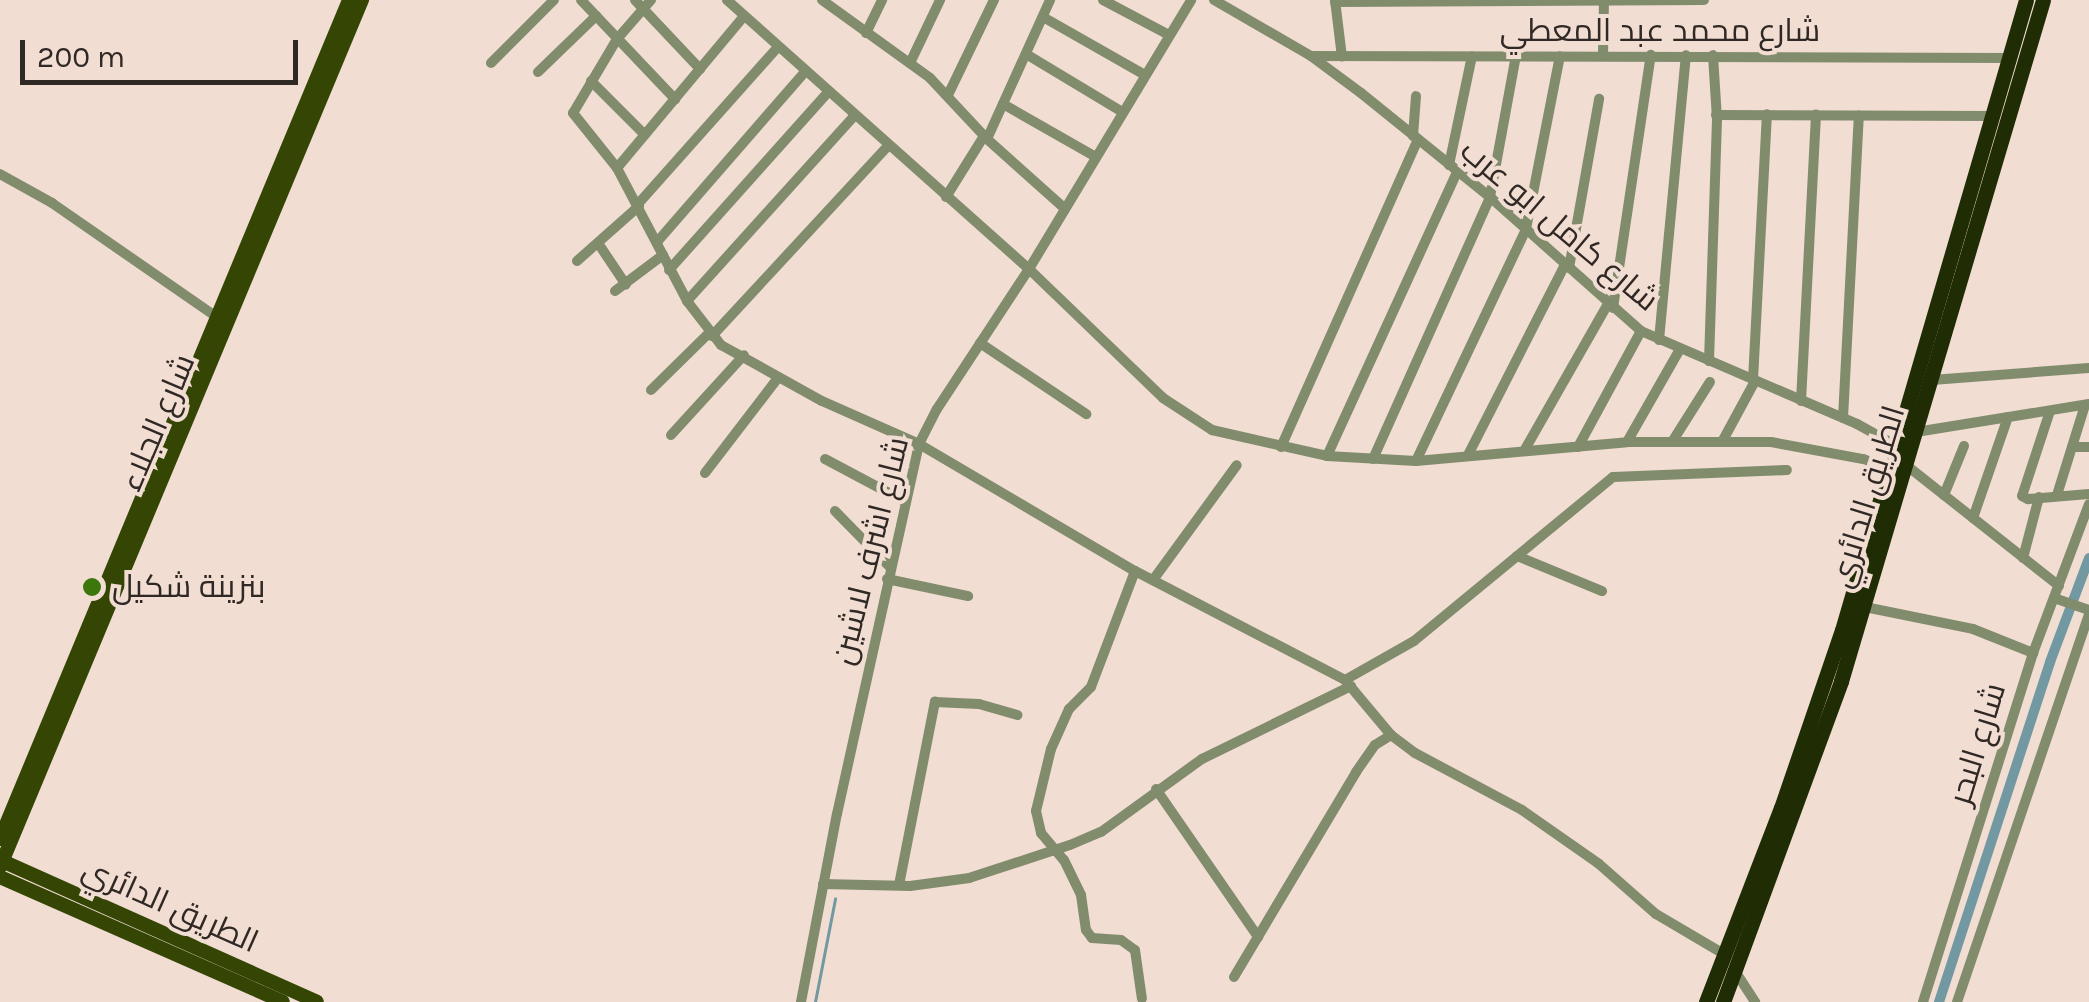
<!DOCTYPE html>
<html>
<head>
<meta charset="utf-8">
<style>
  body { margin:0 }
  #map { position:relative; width:2089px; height:1002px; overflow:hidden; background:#f1ddd2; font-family:Karla,Cairo,sans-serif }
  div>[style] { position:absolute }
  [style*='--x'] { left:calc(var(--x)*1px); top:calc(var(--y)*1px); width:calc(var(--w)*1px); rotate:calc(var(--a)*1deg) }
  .stream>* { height:2.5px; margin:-1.25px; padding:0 1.25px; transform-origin:1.25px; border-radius:1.25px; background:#7298a1 }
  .canal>* { height:10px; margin:-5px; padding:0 5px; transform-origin:5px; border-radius:5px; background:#7298a1 }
  .minor>* { height:10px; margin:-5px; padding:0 5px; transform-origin:5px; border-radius:5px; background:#818c6d }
  .major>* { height:14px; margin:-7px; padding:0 7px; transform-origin:7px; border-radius:7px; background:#354604 }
  .highway>* { height:15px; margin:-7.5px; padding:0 7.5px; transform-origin:7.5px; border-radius:7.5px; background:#202c04 }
  .dots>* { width:28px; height:28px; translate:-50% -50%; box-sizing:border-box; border:5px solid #f1ddd2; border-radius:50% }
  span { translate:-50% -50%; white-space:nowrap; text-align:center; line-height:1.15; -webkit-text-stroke:8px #f1ddd2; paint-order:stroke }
  .street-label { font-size:32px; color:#302824 }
  .poi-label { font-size:32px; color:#302824 }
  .left { translate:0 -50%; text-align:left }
  .scale { position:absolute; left:20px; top:40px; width:278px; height:45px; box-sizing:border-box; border:5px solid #302824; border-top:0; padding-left:12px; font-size:30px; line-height:35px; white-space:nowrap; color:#302824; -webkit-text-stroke:8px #f1ddd2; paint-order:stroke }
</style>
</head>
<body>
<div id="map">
  <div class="stream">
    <i style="--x:815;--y:1002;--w:105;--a:-79"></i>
  </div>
  <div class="canal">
    <i style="--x:1939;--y:1002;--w:358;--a:-71.9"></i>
    <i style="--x:2050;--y:662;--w:111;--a:-69.4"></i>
  </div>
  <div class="minor">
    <i style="--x:581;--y:0;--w:137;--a:46.5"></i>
    <i style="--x:635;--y:0;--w:95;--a:46.7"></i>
    <i style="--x:651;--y:0;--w:52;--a:131.1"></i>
    <i style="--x:617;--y:39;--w:86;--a:120.7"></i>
    <i style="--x:573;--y:113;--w:70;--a:51.3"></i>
    <i style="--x:617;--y:168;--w:150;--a:62.2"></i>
    <i style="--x:687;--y:301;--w:56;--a:52.3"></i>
    <i style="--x:721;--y:345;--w:115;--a:29"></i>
    <i style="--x:822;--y:401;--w:106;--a:23.9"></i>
    <i style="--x:919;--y:444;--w:251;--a:30.5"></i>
    <i style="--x:1135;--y:571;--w:237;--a:27.4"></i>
    <i style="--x:1345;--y:680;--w:72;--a:50.1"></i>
    <i style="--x:1391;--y:735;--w:30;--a:37"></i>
    <i style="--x:1415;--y:753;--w:121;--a:28"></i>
    <i style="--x:1522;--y:810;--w:94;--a:35"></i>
    <i style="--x:1599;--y:864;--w:76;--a:41.3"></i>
    <i style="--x:1656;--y:914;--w:79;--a:30.5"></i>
    <i style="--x:727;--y:0;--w:404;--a:41.7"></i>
    <i style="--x:1029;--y:269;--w:186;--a:43.9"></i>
    <i style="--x:1163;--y:398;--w:59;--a:33.1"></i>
    <i style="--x:1212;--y:430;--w:118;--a:12.7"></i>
    <i style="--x:1327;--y:456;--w:89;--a:3.2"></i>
    <i style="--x:1416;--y:461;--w:212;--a:-5.1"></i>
    <i style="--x:1627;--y:442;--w:144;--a:0"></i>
    <i style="--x:1771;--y:442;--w:94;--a:10.5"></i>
    <i style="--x:1863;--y:459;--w:30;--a:20"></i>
    <i style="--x:822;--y:0;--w:133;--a:35.8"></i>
    <i style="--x:930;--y:78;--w:83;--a:46.9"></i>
    <i style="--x:987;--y:139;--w:102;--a:41.8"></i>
    <i style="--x:1103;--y:0;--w:75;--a:27.9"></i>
    <i style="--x:1214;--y:0;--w:112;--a:30"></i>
    <i style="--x:1311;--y:56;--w:62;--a:36.5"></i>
    <i style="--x:1361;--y:93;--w:166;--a:38.9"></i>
    <i style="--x:1490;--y:197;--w:202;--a:41.6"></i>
    <i style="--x:1641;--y:331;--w:235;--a:23.3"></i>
    <i style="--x:1857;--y:424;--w:46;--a:28.8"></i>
    <i style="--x:1335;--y:0;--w:57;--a:83"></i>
    <i style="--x:1335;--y:2;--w:369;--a:-0.3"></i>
    <i style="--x:1043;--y:17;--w:117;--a:29.6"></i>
    <i style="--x:866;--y:33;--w:37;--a:-64"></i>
    <i style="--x:1026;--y:54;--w:111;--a:31"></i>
    <i style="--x:1311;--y:56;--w:699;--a:0.16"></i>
    <i style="--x:1603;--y:56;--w:56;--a:-89"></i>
    <i style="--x:491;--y:63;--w:89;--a:-45"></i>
    <i style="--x:910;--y:63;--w:70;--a:-64.5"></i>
    <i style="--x:538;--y:72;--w:81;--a:-44"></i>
    <i style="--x:591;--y:81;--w:76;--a:45"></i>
    <i style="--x:948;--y:95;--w:106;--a:-64.2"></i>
    <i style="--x:1003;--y:104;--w:105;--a:29.7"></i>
    <i style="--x:1716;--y:115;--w:276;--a:0.2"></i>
    <i style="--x:1413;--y:136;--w:40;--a:-85.7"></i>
    <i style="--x:987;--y:139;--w:153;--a:-65.6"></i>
    <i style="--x:1449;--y:165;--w:111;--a:-78.1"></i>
    <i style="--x:617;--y:168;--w:198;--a:-50.1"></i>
    <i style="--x:0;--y:174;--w:60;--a:29.1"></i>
    <i style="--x:52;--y:203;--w:202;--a:34.7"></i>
    <i style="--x:946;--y:197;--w:72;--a:-58.1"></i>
    <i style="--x:638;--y:204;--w:210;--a:-48.3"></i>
    <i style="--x:657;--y:242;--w:225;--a:-49"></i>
    <i style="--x:598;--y:243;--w:50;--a:56.3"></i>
    <i style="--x:577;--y:261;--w:83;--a:-41.6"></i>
    <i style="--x:1569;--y:268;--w:172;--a:-79.9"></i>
    <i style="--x:669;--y:270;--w:237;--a:-48.2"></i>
    <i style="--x:615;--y:291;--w:60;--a:-36.9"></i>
    <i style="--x:687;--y:301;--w:249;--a:-47.9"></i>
    <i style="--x:1613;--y:308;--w:256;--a:-81.5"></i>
    <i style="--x:712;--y:336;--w:259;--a:-47.2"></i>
    <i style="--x:1659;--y:340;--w:286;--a:-84.6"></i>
    <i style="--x:980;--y:343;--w:128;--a:33.8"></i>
    <i style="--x:1709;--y:361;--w:242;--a:-88.1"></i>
    <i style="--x:1717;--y:119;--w:64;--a:-93.6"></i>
    <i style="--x:1753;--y:380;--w:266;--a:-87"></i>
    <i style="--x:1932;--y:380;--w:157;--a:-4.4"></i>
    <i style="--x:651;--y:390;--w:81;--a:-44.5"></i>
    <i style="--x:1801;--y:401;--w:287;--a:-87"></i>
    <i style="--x:2050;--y:411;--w:89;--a:108.2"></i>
    <i style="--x:2022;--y:496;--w:7;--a:27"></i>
    <i style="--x:2028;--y:499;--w:61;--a:-4.7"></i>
    <i style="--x:1843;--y:418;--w:303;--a:-87"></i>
    <i style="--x:1916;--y:432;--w:175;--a:-9.2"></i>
    <i style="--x:671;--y:435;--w:108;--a:-47.6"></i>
    <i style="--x:1627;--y:442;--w:107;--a:-60.3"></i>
    <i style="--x:1672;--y:442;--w:71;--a:-57.7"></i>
    <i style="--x:1722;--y:442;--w:69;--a:-61.6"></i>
    <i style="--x:1281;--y:447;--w:336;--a:-66"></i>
    <i style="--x:1578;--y:447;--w:132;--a:-61.5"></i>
    <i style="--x:2072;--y:447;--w:17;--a:0"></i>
    <i style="--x:1524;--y:451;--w:169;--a:-60.3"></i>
    <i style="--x:1468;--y:455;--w:213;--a:-63"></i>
    <i style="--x:1327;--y:456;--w:312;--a:-65.4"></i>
    <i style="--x:825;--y:459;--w:89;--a:28"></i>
    <i style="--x:1373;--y:459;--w:287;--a:-65.9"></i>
    <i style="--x:1490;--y:197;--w:143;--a:-79.6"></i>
    <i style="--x:1416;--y:461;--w:257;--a:-64.6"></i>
    <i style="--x:1526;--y:229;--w:176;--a:-78.9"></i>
    <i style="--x:1906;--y:465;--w:195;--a:38.3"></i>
    <i style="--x:705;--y:473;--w:120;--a:-52.5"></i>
    <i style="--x:1944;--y:495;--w:53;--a:-67.8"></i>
    <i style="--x:2057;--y:495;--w:94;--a:-72.7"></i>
    <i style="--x:835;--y:511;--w:78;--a:45.5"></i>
    <i style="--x:1973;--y:518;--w:107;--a:-70.9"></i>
    <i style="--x:1517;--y:556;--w:92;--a:22.4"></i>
    <i style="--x:2023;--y:558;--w:63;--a:-75.3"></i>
    <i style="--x:1135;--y:571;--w:124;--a:110.8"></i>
    <i style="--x:1091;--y:687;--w:31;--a:135"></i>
    <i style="--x:1069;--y:709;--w:44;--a:114.2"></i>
    <i style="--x:1051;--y:749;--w:64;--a:103.6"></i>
    <i style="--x:1036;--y:811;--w:23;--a:77"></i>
    <i style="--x:1041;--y:833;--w:35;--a:50"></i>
    <i style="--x:1064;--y:860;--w:39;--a:64"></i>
    <i style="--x:1081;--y:895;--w:35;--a:82"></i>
    <i style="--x:1086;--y:930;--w:10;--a:53"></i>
    <i style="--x:1092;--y:938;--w:29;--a:4"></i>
    <i style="--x:1121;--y:940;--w:17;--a:36"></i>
    <i style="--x:1135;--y:950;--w:49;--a:81.9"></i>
    <i style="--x:887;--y:579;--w:83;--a:11.9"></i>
    <i style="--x:1153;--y:580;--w:142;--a:-53.9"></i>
    <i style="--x:2054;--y:598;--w:37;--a:19"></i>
    <i style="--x:1860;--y:606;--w:115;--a:11.5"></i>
    <i style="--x:1973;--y:629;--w:65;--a:21.8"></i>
    <i style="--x:1345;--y:680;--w:79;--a:-29.5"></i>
    <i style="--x:1414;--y:641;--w:258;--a:-39.5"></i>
    <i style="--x:1613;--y:477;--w:174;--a:-2.3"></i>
    <i style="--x:1156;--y:789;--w:180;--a:55.4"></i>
    <i style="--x:823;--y:884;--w:87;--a:1.3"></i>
    <i style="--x:910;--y:886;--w:60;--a:-7.7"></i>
    <i style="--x:969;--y:878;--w:106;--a:-18.1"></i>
    <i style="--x:1070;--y:845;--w:34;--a:-23"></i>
    <i style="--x:1101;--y:832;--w:125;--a:-35.9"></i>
    <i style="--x:1202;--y:759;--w:166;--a:-26.1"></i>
    <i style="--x:899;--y:885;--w:187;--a:-78.9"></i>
    <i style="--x:935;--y:702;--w:44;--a:2.6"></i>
    <i style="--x:979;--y:704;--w:40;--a:16"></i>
    <i style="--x:1735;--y:971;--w:37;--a:57"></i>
    <i style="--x:1234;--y:977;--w:239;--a:-59.2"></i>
    <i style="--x:1356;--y:772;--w:33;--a:-55"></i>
    <i style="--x:1375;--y:745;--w:19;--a:-32"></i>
    <i style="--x:801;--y:1002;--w:191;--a:-79.2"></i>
    <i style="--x:837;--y:814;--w:379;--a:-77.5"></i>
    <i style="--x:919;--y:444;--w:39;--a:-63"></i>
    <i style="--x:937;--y:409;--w:168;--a:-56.7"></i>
    <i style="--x:1029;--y:269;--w:314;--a:-58.9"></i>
    <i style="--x:1923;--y:1002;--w:366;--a:-72.5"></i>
    <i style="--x:2033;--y:653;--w:159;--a:-69.4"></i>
    <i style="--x:1957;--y:1002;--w:409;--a:-71.2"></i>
  </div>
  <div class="major">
    <i style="--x:0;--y:839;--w:909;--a:-67.41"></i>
    <i style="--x:0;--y:860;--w:347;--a:24.1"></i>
    <i style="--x:0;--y:867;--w:940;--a:-67.34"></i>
    <i style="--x:0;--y:877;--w:309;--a:23.8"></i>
  </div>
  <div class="highway">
    <i style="--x:1706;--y:1002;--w:208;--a:-68.9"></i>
    <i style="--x:1781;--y:808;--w:188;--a:-71.1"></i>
    <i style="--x:1842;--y:630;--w:656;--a:-73.72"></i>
    <i style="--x:1723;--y:1002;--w:342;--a:-69.8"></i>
    <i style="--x:1841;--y:681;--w:710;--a:-73.48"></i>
  </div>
  <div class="dots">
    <i style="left:92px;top:587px;background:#3b770d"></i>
  </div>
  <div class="street-label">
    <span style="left:1660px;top:31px">شارع محمد عبد المعطي</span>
    <span style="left:1559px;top:226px;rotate:40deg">شارع كامل ابو عرب</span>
    <span style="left:158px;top:423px;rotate:-67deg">شارع الجلاء</span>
    <span style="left:1868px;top:497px;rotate:-73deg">الطريق الدائري</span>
    <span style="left:871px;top:551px;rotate:-76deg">شارع اشرف لاشين</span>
    <span style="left:1978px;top:744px;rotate:-73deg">شارع البحر</span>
    <span style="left:170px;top:906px;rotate:24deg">الطريق الدائري</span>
  </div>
  <div class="poi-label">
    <span class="left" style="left:112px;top:587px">بنزينة شكيل</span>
  </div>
  <div class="scale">200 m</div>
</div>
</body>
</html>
